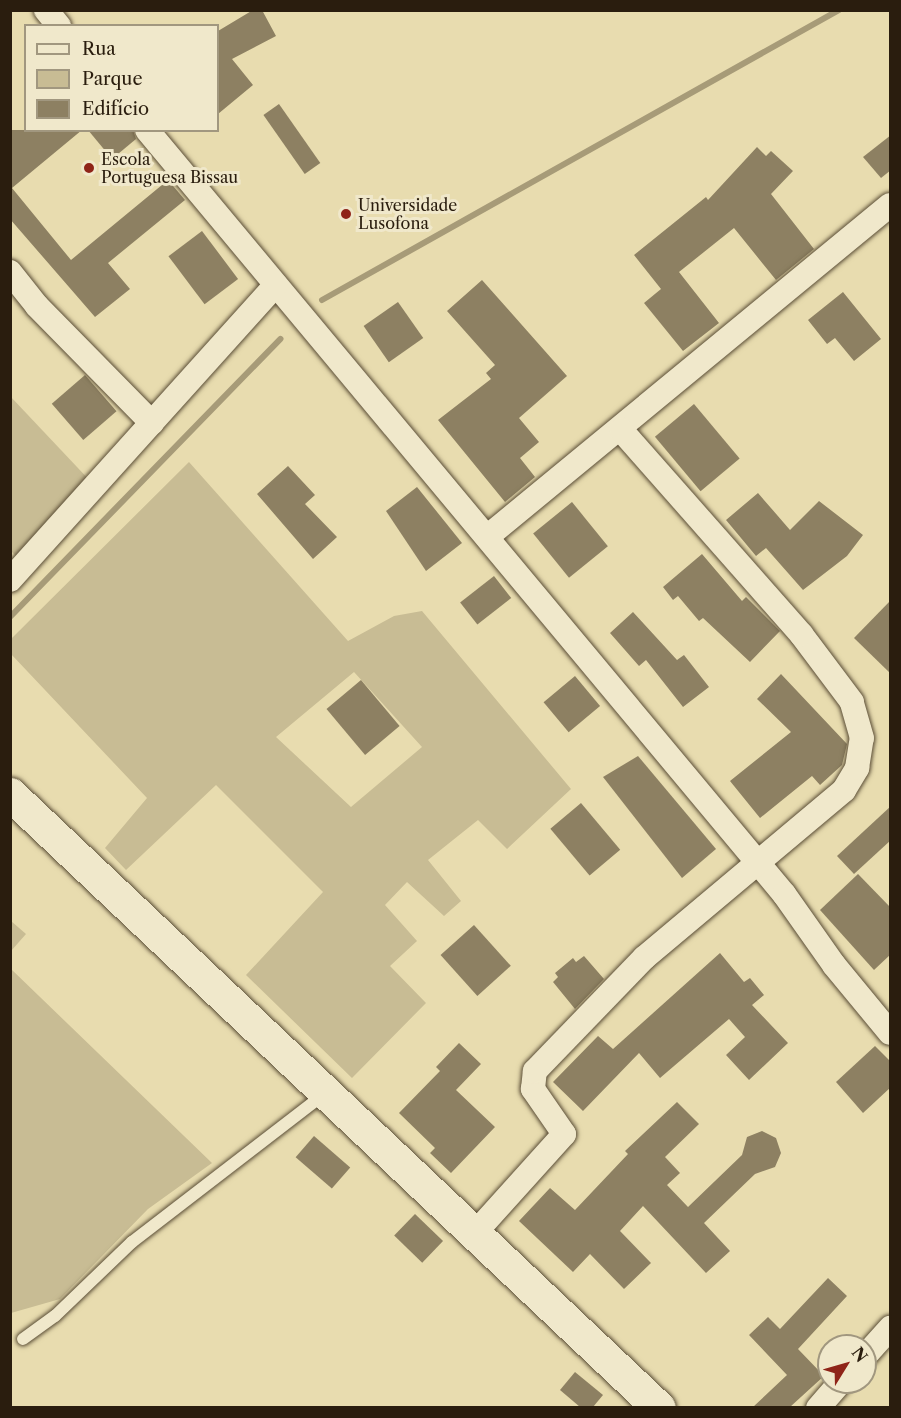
<!DOCTYPE html>
<html>
<head>
<meta charset="utf-8">
<style>
  body { margin:0 }
  #map { position:relative; width:901px; height:1418px; overflow:hidden; background:#e8dcaf; font-family:"Libre Caslon Text",serif }
  div>[style] { position:absolute }
  [style*='--x'] { left:calc(var(--x)*1px); top:calc(var(--y)*1px); width:calc(var(--w)*1px); rotate:calc(var(--a)*1deg) }
  .green>* { inset:0; background:#c8bc94 }
  .stream>* { height:6px; margin:-3px; padding:0 3px; transform-origin:3px; border-radius:3px; background:#a79b78 }
  .building>* { inset:0; background:#8d8062; transform-origin:0 0 }
  .roads { filter:drop-shadow(0 0 2px #5a4d36) drop-shadow(0 0 2px #5a4d36) }
  .lane>* { height:12px; margin:-6px; padding:0 6px; transform-origin:6px; border-radius:6px; background:#f0e8cb }
  .street>* { height:24px; margin:-12px; padding:0 12px; transform-origin:12px; border-radius:12px; background:#f0e8cb }
  .secondary>* { height:33px; margin:-16.5px; padding:0 16.5px; transform-origin:16.5px; border-radius:16.5px; background:#f0e8cb }
  .dots>* { width:16px; height:16px; translate:-50% -50%; box-sizing:border-box; border:3px solid #f0e8cb; border-radius:50% }
  span { translate:-50% -50%; white-space:nowrap; text-align:center; line-height:1.15; -webkit-text-stroke:6px #f0e8cb; paint-order:stroke }
  .poi-label { font-size:16px; color:#2a1d0e }
  .left { translate:0 -50%; text-align:left }
  .frame { position:absolute; inset:0; border:12px solid #2a1d0e; pointer-events:none }
  .legend { position:absolute; left:24px; top:24px; width:195px; height:108px; box-sizing:border-box; background:#f0e8cb; border:2px solid #a1977f; margin:0; padding:8px 10px; list-style:none; font-size:18px; color:#2a1d0e }
  .legend li { display:flex; align-items:center; gap:12px; height:30px }
  .legend b { width:30px; border:2px solid #a1977f }
  .north { position:absolute; left:817px; top:1334px; width:60px; height:60px; box-sizing:border-box; background:#f0e8cb; border:2px solid #a1977f; border-radius:50%; rotate:53deg; font-size:16px; font-weight:700; line-height:24px; text-align:center; color:#2a1d0e }
  .north::after { content:''; display:block; margin:auto; width:21px; height:27px; background:#8f2418; clip-path:polygon(50% 0,100% 100%,50% 72%,0 100%) }
</style>
</head>
<body>
<div id="map">
  <div class="green">
    <i style="clip-path:polygon(10px 396px,94px 485px,23px 563px,11px 551px)"></i>
    <i style="clip-path:polygon(evenodd,189px 462px,348px 641px,394px 616px,422px 611px,571px 789px,507px 849px,478px 820px,428px 860px,461px 901px,444px 916px,407px 882px,385px 905px,417px 941px,390px 966px,426px 1003px,352px 1078px,246px 975px,323px 892px,216px 785px,126px 870px,105px 848px,147px 798px,11px 654px,11px 639px,189px 462px,354px 672px,422px 747px,351px 807px,276px 737px,354px 672px)"></i>
    <i style="clip-path:polygon(11px 921px,26px 934px,11px 951px)"></i>
    <i style="clip-path:polygon(11px 969px,212px 1163px,148px 1209px,60px 1299px,11px 1313px)"></i>
  </div>
  <div class="stream">
    <i style="--x:322;--y:300;--w:593;--a:-29.29"></i>
    <i style="--x:10;--y:617;--w:388;--a:-45.8"></i>
  </div>
  <div class="building">
    <i style="clip-path:polygon(253px 10px,262px 10px,276px 36px,232px 59px,253px 85px,218px 114px,218px 31px)"></i>
    <i style="left:279px;top:104px;width:72px;height:19px;rotate:55deg"></i>
    <i style="clip-path:polygon(10px 130px,82px 130px,12px 188px,71px 260px,168px 180px,185px 200px,108px 263px,130px 289px,95px 317px,10px 219px)"></i>
    <i style="clip-path:polygon(88px 130px,133px 130px,136px 139px,112px 159px)"></i>
    <i style="clip-path:polygon(891px 135px,891px 170px,881px 178px,863px 157px)"></i>
    <i style="clip-path:polygon(757px 147px,766px 156px,771px 151px,793px 171px,771px 194px,814px 249px,776px 280px,734px 228px,679px 272px,719px 323px,683px 351px,644px 303px,661px 289px,634px 255px,706px 197px,708px 200px)"></i>
    <i style="left:202px;top:231px;width:60px;height:42px;rotate:53deg"></i>
    <i style="clip-path:polygon(482px 280px,567px 376px,519px 418px,539px 442px,520px 458px,535px 477px,505px 502px,438px 420px,491px 379px,486px 373px,495px 365px,447px 311px)"></i>
    <i style="clip-path:polygon(843px 292px,881px 339px,854px 361px,835px 338px,827px 344px,808px 320px)"></i>
    <i style="left:398px;top:302px;width:44px;height:42px;rotate:55deg"></i>
    <i style="left:85px;top:375px;width:48px;height:44px;rotate:49deg"></i>
    <i style="left:694px;top:404px;width:71px;height:51px;rotate:50deg"></i>
    <i style="clip-path:polygon(288px 466px,315px 495px,305px 504px,337px 537px,313px 559px,257px 494px)"></i>
    <i style="clip-path:polygon(417px 487px,462px 543px,426px 571px,386px 511px)"></i>
    <i style="clip-path:polygon(758px 493px,790px 530px,819px 501px,863px 535px,847px 556px,803px 590px,766px 548px,756px 556px,726px 520px)"></i>
    <i style="left:572px;top:502px;width:57px;height:50px;rotate:51deg"></i>
    <i style="clip-path:polygon(702px 554px,742px 601px,746px 597px,780px 631px,750px 662px,703px 618px,699px 621px,678px 596px,673px 600px,663px 587px)"></i>
    <i style="left:494px;top:576px;width:28px;height:43px;rotate:52deg"></i>
    <i style="clip-path:polygon(891px 600px,891px 674px,854px 638px)"></i>
    <i style="clip-path:polygon(633px 612px,677px 660px,684px 655px,709px 687px,683px 707px,646px 660px,639px 666px,610px 633px)"></i>
    <i style="clip-path:polygon(781px 674px,847px 744px,842px 765px,820px 785px,812px 776px,760px 818px,730px 781px,791px 732px,757px 699px)"></i>
    <i style="left:575px;top:676px;width:39px;height:41px;rotate:50deg"></i>
    <i style="left:361px;top:680px;width:60px;height:45px;rotate:50deg"></i>
    <i style="clip-path:polygon(638px 756px,716px 849px,682px 878px,603px 777px)"></i>
    <i style="left:581px;top:803px;width:61px;height:40px;rotate:50deg"></i>
    <i style="clip-path:polygon(891px 806px,891px 840px,854px 874px,837px 856px)"></i>
    <i style="clip-path:polygon(858px 874px,891px 908px,891px 954px,874px 970px,820px 910px)"></i>
    <i style="left:474px;top:925px;width:55px;height:45px;rotate:48deg"></i>
    <i style="clip-path:polygon(720px 953px,744px 982px,750px 978px,764px 995px,752px 1005px,788px 1043px,749px 1080px,726px 1055px,745px 1037px,729px 1019px,660px 1078px,639px 1053px,583px 1111px,553px 1082px,598px 1036px,613px 1049px)"></i>
    <i style="clip-path:polygon(584px 956px,604px 979px,575px 1009px,553px 982px,558px 977px,555px 973px,573px 958px,576px 962px)"></i>
    <i style="clip-path:polygon(459px 1043px,481px 1064px,456px 1090px,495px 1127px,451px 1173px,430px 1153px,435px 1148px,399px 1113px,440px 1071px,436px 1067px)"></i>
    <i style="clip-path:polygon(875px 1046px,891px 1062px,891px 1087px,863px 1113px,836px 1082px)"></i>
    <i style="clip-path:polygon(677px 1102px,699px 1124px,665px 1157px,680px 1173px,667px 1185px,688px 1207px,742px 1155px,747px 1137px,762px 1131px,776px 1138px,781px 1153px,775px 1167px,755px 1174px,704px 1223px,730px 1251px,706px 1273px,643px 1206px,620px 1231px,651px 1263px,624px 1289px,590px 1254px,573px 1272px,519px 1221px,550px 1188px,575px 1210px,628px 1154px,625px 1151px)"></i>
    <i style="left:314px;top:1136px;width:48px;height:28px;rotate:41deg"></i>
    <i style="left:415px;top:1214px;width:39px;height:30px;rotate:44deg"></i>
    <i style="clip-path:polygon(828px 1278px,847px 1296px,798px 1349px,824px 1376px,790px 1407px,753px 1407px,787px 1375px,749px 1335px,768px 1317px,780px 1329px)"></i>
    <i style="clip-path:polygon(575px 1372px,603px 1395px,593px 1407px,580px 1407px,560px 1390px)"></i>
  </div>
  <div class="roads">
    <div class="lane">
      <i style="--x:23;--y:1339;--w:39;--a:-36"></i>
      <i style="--x:55;--y:1316;--w:107;--a:-43.9"></i>
      <i style="--x:132;--y:1242;--w:242;--a:-37.6"></i>
    </div>
    <div class="street">
      <i style="--x:46;--y:10;--w:21;--a:51"></i>
      <i style="--x:147;--y:130;--w:995;--a:50.18"></i>
      <i style="--x:784;--y:894;--w:87;--a:54.8"></i>
      <i style="--x:834;--y:965;--w:88;--a:50.5"></i>
      <i style="--x:10;--y:272;--w:43;--a:51.5"></i>
      <i style="--x:37;--y:306;--w:164;--a:45.5"></i>
      <i style="--x:487;--y:537;--w:522;--a:-39.48"></i>
      <i style="--x:10;--y:580;--w:397;--a:-48"></i>
      <i style="--x:475;--y:1233;--w:133;--a:-48"></i>
      <i style="--x:564;--y:1134;--w:55;--a:-124.6"></i>
      <i style="--x:533;--y:1089;--w:18;--a:-84"></i>
      <i style="--x:535;--y:1071;--w:157;--a:-46"></i>
      <i style="--x:644;--y:958;--w:261;--a:-40"></i>
      <i style="--x:844;--y:790;--w:26;--a:-59"></i>
      <i style="--x:857;--y:768;--w:30;--a:-81"></i>
      <i style="--x:862;--y:738;--w:37;--a:-106"></i>
      <i style="--x:852;--y:702;--w:85;--a:-126.9"></i>
      <i style="--x:801;--y:634;--w:272;--a:-131.4"></i>
      <i style="--x:865;--y:1356;--w:38;--a:-48"></i>
      <i style="--x:818;--y:1408;--w:35;--a:-49"></i>
    </div>
    <div class="secondary">
      <i style="--x:10;--y:794;--w:893;--a:43.41"></i>
    </div>
  </div>
  <div class="dots">
    <i style="left:89px;top:168px;background:#8f2418"></i>
    <i style="left:346px;top:214px;background:#8f2418"></i>
  </div>
  <div class="poi-label">
    <span class="left" style="left:101px;top:168px">Escola<br>Portuguesa Bissau</span>
    <span class="left" style="left:358px;top:214px">Universidade<br>Lusofona</span>
  </div>
  <div class="frame"></div>
  <ul class="legend">
  <li><b style="height:8px;background:#f0e8cb"></b>Rua</li>
  <li><b style="height:16px;background:#c8bc94"></b>Parque</li>
  <li><b style="height:16px;background:#8d8062"></b>Edifício</li>
  </ul>
  <div class="north">N</div>
</div>
</body>
</html>
